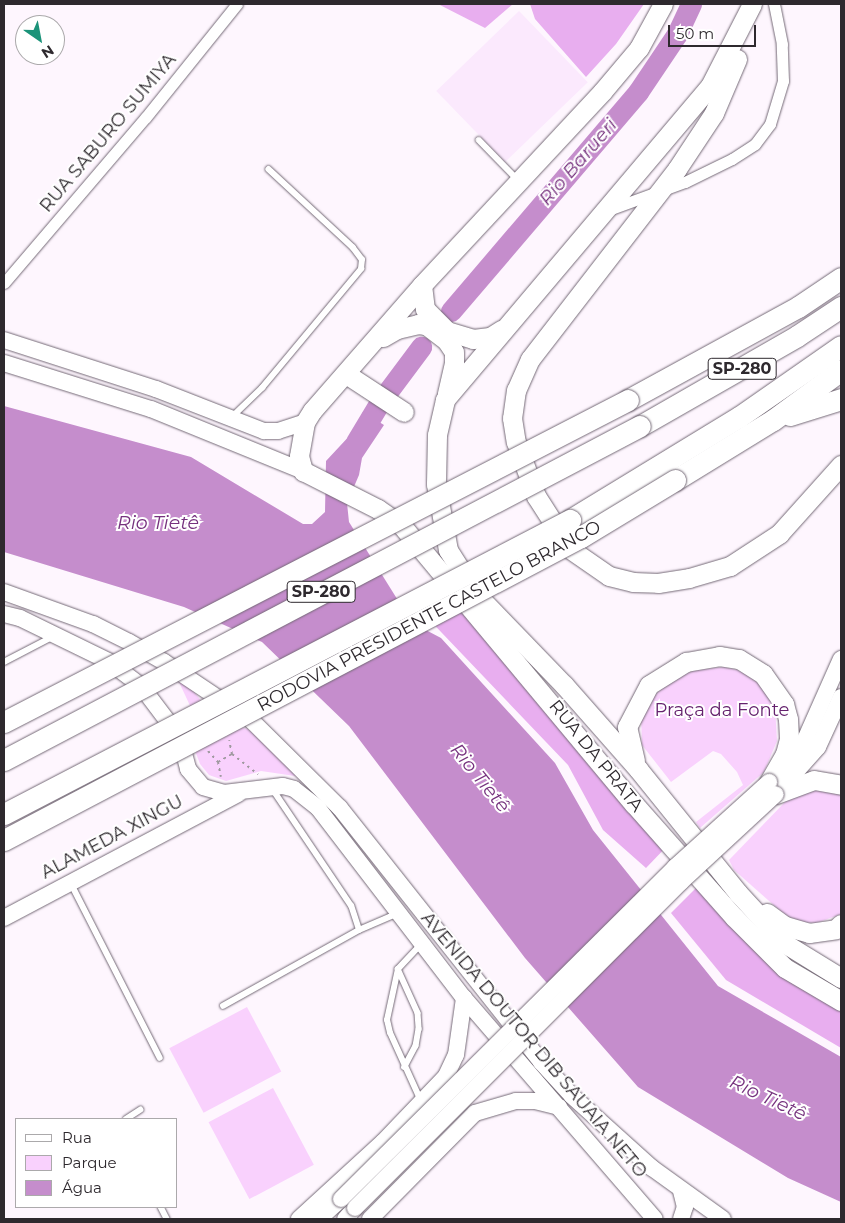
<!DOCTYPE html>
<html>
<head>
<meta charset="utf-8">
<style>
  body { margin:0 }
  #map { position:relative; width:845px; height:1223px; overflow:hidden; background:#fef6fe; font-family:Montserrat,sans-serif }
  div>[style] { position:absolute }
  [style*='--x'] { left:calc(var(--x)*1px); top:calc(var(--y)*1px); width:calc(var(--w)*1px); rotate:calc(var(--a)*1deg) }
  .built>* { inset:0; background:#fbe9fd; transform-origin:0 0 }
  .green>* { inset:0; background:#f9d1fd; transform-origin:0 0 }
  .forest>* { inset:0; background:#e8aeef }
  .water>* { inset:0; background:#c58dcc }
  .river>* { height:21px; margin:-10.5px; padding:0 10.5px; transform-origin:10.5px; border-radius:10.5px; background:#c58dcc }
  .path>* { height:2px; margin-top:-1px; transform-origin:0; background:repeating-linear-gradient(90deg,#a099a0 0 2.5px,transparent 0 6.5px) }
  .roads { filter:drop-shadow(0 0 1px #746976) drop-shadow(0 0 1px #746976) }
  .service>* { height:5.5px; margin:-2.75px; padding:0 2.75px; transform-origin:2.75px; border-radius:2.75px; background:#fff }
  .minor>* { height:11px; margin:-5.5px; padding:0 5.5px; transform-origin:5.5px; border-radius:5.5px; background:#fff }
  .secondary>* { height:16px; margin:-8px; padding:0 8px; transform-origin:8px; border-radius:8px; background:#fff }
  .primary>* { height:19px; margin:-9.5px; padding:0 9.5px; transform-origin:9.5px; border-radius:9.5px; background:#fff }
  .motorway>* { height:21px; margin:-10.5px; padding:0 10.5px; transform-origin:10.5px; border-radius:10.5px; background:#fff }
  .bridges { filter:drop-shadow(0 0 1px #746976) drop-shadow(0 0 1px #746976) }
  .secondary-bridge>* { height:16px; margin:-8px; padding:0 8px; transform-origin:8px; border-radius:8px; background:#fff }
  .motorway-bridge>* { height:21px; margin:-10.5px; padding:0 10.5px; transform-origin:10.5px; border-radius:10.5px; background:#fff }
  span { translate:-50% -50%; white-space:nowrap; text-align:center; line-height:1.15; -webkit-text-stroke:4px #fff; paint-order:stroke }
  .shield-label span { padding:1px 4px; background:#fff; border:1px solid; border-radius:4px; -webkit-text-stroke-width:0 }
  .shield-label { font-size:16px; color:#2e292e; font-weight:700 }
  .street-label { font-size:18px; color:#2e292e }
  .park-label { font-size:18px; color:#65226e }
  .water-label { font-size:19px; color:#76327e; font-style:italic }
  .frame { position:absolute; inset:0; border:5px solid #2e292e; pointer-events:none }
  .legend { position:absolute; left:15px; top:1118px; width:162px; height:90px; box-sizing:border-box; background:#fff; border:1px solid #aba9ab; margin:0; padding:6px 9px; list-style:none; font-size:15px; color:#2e292e }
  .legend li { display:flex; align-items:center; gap:10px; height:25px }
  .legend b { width:25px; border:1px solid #aba9ab }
  .north { position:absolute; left:15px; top:15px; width:50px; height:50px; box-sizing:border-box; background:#fff; border:1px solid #aba9ab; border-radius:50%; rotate:147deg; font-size:14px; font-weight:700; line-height:20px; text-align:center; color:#2e292e }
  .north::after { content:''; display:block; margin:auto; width:18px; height:22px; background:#1b9379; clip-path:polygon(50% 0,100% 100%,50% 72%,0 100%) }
  .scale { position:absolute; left:668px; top:25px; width:88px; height:22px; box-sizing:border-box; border:2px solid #2e292e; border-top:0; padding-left:6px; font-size:15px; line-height:18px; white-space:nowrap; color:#2e292e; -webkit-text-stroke:4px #fff; paint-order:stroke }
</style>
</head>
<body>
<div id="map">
  <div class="built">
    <i style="left:519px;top:11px;width:99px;height:115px;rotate:46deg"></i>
  </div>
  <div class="green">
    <i style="clip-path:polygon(724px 667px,742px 671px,762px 685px,775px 707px,777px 741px,764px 772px,700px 828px,696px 822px,743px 785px,737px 772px,721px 754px,713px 751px,671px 782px,642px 745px,641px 716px,649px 701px,671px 680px,695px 670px)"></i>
    <i style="clip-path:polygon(178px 680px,187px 683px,218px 722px,248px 729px,297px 773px,295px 776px,261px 771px,226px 781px,209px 775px,200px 764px,194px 748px,201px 729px)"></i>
    <i style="clip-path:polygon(815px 788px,841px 795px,841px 914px,817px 923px,800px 922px,785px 915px,734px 870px,729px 860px,785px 802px,801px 792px)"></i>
    <i style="left:247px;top:1007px;width:73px;height:88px;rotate:62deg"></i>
    <i style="left:273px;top:1088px;width:87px;height:73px;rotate:62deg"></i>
  </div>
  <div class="forest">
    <i style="clip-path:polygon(438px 4px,513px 4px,485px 28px)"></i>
    <i style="clip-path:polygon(530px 4px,591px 5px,644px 4px,616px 44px,586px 77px,535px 19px)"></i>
    <i style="clip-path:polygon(452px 595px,670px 843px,646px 868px,603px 830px,568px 765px,421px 611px)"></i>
    <i style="clip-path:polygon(697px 887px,841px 1006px,841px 1048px,726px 980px,671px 913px)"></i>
  </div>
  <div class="water">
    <i style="clip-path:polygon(4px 406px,191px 457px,303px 524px,312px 524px,325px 512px,326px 461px,353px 432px,363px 412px,384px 425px,362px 458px,359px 475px,347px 503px,349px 522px,404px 610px,422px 628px,441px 638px,555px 763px,593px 830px,718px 986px,841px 1057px,841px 1202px,788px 1178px,638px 1087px,525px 958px,349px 726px,262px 642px,184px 607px,4px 552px)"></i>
  </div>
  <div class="river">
    <i style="--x:451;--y:311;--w:288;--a:-49.5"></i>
    <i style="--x:638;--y:92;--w:70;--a:-56.1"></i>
    <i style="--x:677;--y:34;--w:33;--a:-65"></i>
    <i style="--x:356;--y:442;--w:47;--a:-59"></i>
    <i style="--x:380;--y:402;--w:69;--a:-53.3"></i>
  </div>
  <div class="path">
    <i style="--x:208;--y:751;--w:15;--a:48"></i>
    <i style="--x:218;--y:762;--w:16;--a:-30"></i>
    <i style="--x:232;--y:754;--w:14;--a:-102"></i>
    <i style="--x:232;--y:754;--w:33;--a:38"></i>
    <i style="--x:218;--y:762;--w:15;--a:79"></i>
  </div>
  <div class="roads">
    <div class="service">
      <i style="--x:479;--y:140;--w:54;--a:45.7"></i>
      <i style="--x:232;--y:417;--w:42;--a:-44"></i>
      <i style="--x:262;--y:388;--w:155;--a:-50.2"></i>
      <i style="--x:361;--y:269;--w:9;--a:-84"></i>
      <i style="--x:362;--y:260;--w:15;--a:-127"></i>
      <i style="--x:353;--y:248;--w:115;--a:-137.1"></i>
      <i style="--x:4;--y:662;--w:54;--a:-27.5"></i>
      <i style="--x:71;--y:883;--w:196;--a:63"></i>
      <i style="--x:359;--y:930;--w:40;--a:-23.4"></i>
      <i style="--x:398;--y:969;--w:48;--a:65.6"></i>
      <i style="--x:418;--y:1013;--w:16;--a:86"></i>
      <i style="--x:419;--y:1029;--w:17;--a:100"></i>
      <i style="--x:416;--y:1046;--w:24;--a:118"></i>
      <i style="--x:223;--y:1006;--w:156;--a:-29.2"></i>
      <i style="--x:359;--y:930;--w:25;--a:-108"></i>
      <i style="--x:351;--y:906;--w:141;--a:-124"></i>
      <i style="--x:420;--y:1099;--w:72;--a:-114.4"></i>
      <i style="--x:390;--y:1033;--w:13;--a:-103"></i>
      <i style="--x:387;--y:1020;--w:52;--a:-77.8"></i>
      <i style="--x:398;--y:969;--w:34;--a:-47"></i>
      <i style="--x:126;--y:1119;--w:17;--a:-33"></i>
      <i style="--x:161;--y:1207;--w:13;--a:63"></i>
    </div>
    <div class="minor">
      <i style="--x:608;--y:210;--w:82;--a:-20"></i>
      <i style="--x:685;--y:182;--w:52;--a:-26.1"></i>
      <i style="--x:732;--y:159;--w:27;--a:-33"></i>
      <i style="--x:755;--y:144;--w:25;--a:-53"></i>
      <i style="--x:770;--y:124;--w:45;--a:-73.2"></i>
      <i style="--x:783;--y:81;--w:37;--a:-92"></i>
      <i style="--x:782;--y:44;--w:41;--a:-101.3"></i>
      <i style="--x:4;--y:283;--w:218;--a:-49.5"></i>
      <i style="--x:146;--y:117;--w:145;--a:-51.2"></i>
    </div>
    <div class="secondary">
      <i style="--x:4;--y:340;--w:160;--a:17.9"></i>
      <i style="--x:156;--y:389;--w:116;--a:21.3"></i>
      <i style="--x:264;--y:431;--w:14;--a:0"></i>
      <i style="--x:278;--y:431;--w:28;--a:-18"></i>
      <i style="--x:4;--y:363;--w:154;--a:17.4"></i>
      <i style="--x:151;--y:409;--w:164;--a:22.2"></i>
      <i style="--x:4;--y:592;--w:95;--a:19.8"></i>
      <i style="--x:93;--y:624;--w:40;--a:26.6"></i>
      <i style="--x:129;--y:642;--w:40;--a:29.7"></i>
      <i style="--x:164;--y:662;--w:106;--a:33.8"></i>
      <i style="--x:252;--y:721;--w:124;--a:44.7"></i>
      <i style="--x:340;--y:808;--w:324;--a:51.6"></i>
      <i style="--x:541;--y:1062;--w:46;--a:47.6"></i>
      <i style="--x:572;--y:1096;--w:108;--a:42"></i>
      <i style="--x:652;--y:1168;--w:87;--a:35.7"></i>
      <i style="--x:4;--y:614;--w:16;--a:14"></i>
      <i style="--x:20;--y:618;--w:98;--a:26"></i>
      <i style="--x:108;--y:661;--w:41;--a:37.1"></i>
      <i style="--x:141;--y:686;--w:46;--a:52.9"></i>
      <i style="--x:169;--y:723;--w:26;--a:61"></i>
      <i style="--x:182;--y:746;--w:24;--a:75"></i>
      <i style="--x:188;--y:769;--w:23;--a:50"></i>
      <i style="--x:203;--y:787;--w:22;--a:16"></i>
      <i style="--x:224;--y:793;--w:59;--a:-6.8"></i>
      <i style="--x:283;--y:786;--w:11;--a:15"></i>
      <i style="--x:294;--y:789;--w:31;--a:38"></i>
      <i style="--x:318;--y:808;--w:240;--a:52.5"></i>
      <i style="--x:464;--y:998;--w:292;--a:49.2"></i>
      <i style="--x:182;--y:746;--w:18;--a:-61"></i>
      <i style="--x:191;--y:730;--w:9;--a:-32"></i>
      <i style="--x:199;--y:725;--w:39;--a:-23"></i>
      <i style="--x:777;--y:776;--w:43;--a:-51.5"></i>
      <i style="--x:804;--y:742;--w:91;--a:-66"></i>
      <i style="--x:778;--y:792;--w:60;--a:-48.4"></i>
      <i style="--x:818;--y:747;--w:55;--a:-65.3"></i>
      <i style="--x:4;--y:918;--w:265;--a:-27.9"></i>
      <i style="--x:299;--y:1219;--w:114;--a:-42.5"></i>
      <i style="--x:383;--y:1142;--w:91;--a:-46.3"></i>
      <i style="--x:446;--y:1076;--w:23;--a:-65"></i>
      <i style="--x:456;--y:1055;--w:58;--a:-82"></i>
      <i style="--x:319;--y:1219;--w:30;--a:-42"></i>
      <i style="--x:345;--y:1219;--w:15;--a:-48"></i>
      <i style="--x:370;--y:1219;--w:149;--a:-45.3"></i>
      <i style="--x:475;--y:1113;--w:43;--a:-16.3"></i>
      <i style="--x:516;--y:1101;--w:19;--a:0"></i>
      <i style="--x:535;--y:1101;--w:25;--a:14"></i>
      <i style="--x:681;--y:1219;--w:13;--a:-72"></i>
      <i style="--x:685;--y:1207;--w:16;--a:-104"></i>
    </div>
    <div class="primary">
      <i style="--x:663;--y:4;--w:50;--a:118.6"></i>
      <i style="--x:639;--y:48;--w:57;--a:130.1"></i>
      <i style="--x:602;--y:92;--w:264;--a:133"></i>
      <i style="--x:422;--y:285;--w:167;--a:131.1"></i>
      <i style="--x:312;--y:411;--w:13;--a:122"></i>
      <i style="--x:305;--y:422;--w:35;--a:100"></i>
      <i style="--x:299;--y:456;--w:16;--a:75"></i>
      <i style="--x:303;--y:471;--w:84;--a:26.9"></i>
      <i style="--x:378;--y:509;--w:29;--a:35"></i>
      <i style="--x:402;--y:526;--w:362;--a:50.2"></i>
      <i style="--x:634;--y:804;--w:151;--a:48.5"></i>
      <i style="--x:734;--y:917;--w:72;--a:45"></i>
      <i style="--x:785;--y:968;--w:65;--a:30.5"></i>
      <i style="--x:752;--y:4;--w:92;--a:117.1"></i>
      <i style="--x:710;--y:86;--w:411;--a:130.2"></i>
      <i style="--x:445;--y:400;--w:36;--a:103"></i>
      <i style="--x:437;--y:435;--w:49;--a:91.2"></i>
      <i style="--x:436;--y:484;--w:67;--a:79.7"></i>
      <i style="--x:448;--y:550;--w:52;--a:57.5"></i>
      <i style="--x:476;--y:594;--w:127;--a:46"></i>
      <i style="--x:564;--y:685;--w:112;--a:48.6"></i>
      <i style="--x:638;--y:769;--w:159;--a:51.1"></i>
      <i style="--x:738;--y:893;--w:68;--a:47.4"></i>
      <i style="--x:784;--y:943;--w:67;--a:31.6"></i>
      <i style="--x:737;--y:59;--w:59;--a:113.1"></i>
      <i style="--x:714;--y:113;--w:67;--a:123.5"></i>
      <i style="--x:677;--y:169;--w:240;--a:127.7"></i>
      <i style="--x:530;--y:359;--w:34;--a:114"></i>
      <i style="--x:516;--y:390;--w:28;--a:98"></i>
      <i style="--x:512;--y:418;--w:24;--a:81"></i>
      <i style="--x:516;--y:442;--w:58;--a:69.7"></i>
      <i style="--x:536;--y:496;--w:63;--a:57.3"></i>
      <i style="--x:570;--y:549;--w:47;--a:34.7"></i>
      <i style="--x:609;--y:576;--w:25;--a:14"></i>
      <i style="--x:633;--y:582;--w:25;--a:2"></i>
      <i style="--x:658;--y:583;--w:31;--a:-9"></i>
      <i style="--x:689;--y:578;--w:43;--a:-16.3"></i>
      <i style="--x:730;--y:566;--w:59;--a:-33.1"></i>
      <i style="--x:779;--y:534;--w:93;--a:-48.1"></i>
      <i style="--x:422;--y:285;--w:24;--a:83"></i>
      <i style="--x:425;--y:309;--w:31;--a:45"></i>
      <i style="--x:447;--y:331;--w:27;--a:17"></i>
      <i style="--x:473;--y:339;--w:17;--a:-7"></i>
      <i style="--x:490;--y:337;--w:13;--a:-32"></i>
      <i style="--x:383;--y:337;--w:16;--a:-30"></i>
      <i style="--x:397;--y:329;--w:22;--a:-13"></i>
      <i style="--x:418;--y:324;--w:8;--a:7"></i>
      <i style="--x:426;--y:325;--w:25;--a:37"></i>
      <i style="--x:446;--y:340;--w:14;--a:56"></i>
      <i style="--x:454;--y:352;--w:11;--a:90"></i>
      <i style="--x:454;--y:363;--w:32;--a:103"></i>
      <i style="--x:346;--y:374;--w:69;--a:33.2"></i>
      <i style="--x:635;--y:761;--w:35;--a:-103"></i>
      <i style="--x:627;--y:727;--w:47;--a:-62.4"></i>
      <i style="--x:649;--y:685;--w:44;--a:-31.9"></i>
      <i style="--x:686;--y:662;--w:34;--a:-10"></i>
      <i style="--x:719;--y:656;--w:20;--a:9"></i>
      <i style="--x:739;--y:659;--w:28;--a:32"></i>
      <i style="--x:763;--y:674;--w:37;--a:55"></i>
      <i style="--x:784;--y:704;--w:16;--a:75"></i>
      <i style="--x:788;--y:719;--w:20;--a:87"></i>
      <i style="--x:789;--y:739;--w:16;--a:105"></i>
      <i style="--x:785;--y:754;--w:32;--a:120"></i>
      <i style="--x:776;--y:794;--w:40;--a:-20.2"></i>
      <i style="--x:814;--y:780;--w:27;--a:10"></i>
      <i style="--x:767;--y:913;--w:22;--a:36"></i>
      <i style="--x:785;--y:926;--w:25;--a:16"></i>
      <i style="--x:809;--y:933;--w:27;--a:-8"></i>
      <i style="--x:836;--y:929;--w:7;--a:-45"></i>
    </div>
    <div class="motorway">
      <i style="--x:628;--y:400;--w:194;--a:-28.7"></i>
      <i style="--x:798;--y:307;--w:52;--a:-34"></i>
      <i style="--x:790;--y:415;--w:53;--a:-17.4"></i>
      <i style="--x:640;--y:426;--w:181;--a:-29.8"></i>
      <i style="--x:797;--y:336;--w:53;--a:-33.4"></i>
      <i style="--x:675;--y:480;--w:115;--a:-31.5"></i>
      <i style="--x:773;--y:420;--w:84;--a:-36.3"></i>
      <i style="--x:570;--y:520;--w:198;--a:-31.4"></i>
      <i style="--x:739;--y:417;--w:124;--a:-34.8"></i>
    </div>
  </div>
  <div class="bridges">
    <div class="secondary-bridge">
      <i style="--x:341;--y:1199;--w:471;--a:-44.8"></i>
      <i style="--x:675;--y:867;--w:127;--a:-42.1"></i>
      <i style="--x:355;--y:1208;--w:461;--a:-45"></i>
      <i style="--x:681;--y:882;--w:129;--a:-42.8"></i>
    </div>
    <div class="motorway-bridge">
      <i style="--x:4;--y:722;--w:702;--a:-27.29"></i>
      <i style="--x:4;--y:760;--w:718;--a:-27.71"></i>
      <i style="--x:4;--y:814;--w:638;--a:-27.45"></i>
      <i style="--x:4;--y:840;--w:652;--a:-27.71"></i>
      <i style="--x:581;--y:537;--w:110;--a:-31.2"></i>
    </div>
  </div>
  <div class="shield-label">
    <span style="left:742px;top:369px">SP-280</span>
    <span style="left:321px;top:592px">SP-280</span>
  </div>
  <div class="street-label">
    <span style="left:108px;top:133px;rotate:-50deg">RUA SABURO SUMIYA</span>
    <span style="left:429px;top:616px;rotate:-28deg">RODOVIA PRESIDENTE CASTELO BRANCO</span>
    <span style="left:596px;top:756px;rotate:51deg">RUA DA PRATA</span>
    <span style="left:112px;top:837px;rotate:-28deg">ALAMEDA XINGU</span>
    <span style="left:534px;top:1045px;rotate:50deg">AVENIDA DOUTOR DIB SAUAIA NETO</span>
  </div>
  <div class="park-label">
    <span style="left:722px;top:710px">Praça da Fonte</span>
  </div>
  <div class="water-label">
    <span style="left:578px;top:162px;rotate:-49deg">Rio Barueri</span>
    <span style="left:158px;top:523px">Rio Tietê</span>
    <span style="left:480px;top:778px;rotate:51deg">Rio Tietê</span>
    <span style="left:768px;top:1098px;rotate:25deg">Rio Tietê</span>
  </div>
  <div class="frame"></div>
  <ul class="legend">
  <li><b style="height:6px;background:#fff"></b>Rua</li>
  <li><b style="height:14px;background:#f9d1fd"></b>Parque</li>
  <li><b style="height:14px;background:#c58dcc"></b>Água</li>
  </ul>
  <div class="north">N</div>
  <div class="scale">50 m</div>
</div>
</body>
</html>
